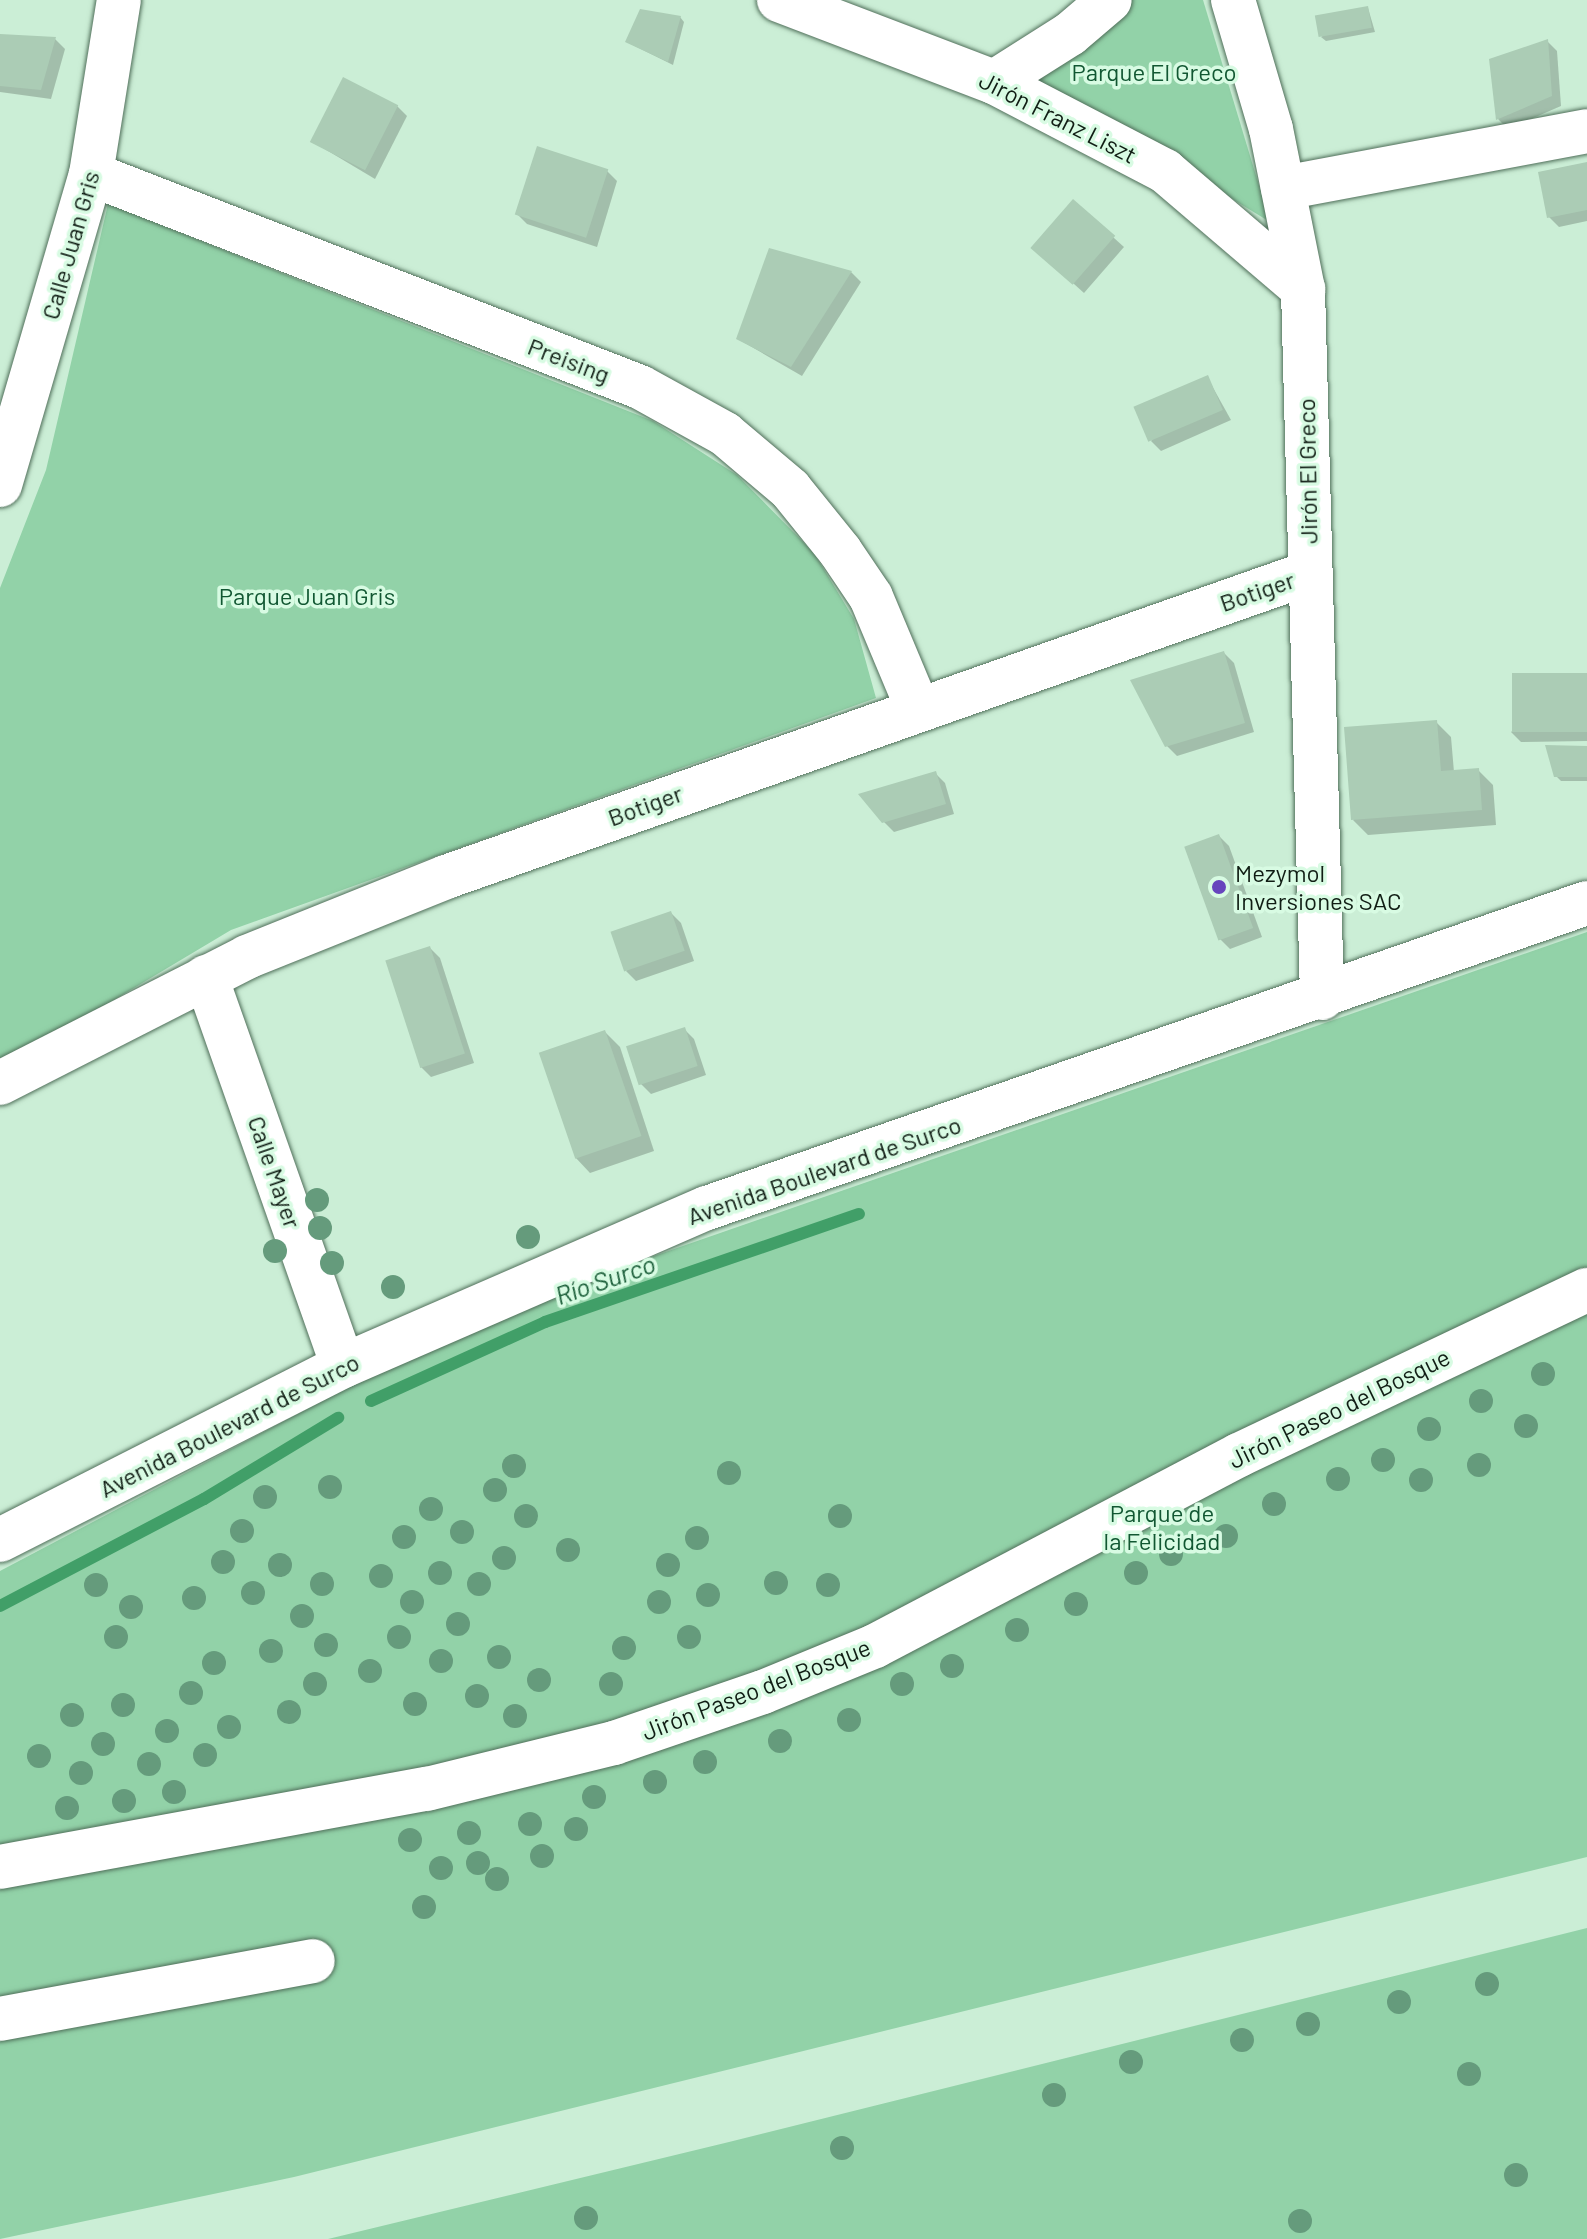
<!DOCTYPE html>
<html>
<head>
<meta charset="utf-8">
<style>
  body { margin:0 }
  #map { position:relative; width:1587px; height:2239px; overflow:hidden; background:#cbeed6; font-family:Barlow,sans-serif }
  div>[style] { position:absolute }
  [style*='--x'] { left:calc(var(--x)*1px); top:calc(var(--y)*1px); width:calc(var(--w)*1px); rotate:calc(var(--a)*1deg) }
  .green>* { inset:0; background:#92d2a8 }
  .shadow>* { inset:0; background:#0003 }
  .stream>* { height:12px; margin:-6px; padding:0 6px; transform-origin:6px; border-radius:6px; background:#419f68 }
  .building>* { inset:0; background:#abccb5; transform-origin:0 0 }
  .roads { filter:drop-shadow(0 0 2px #506f5a) drop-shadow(0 0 2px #506f5a) }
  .minor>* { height:44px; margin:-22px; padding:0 22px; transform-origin:22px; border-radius:22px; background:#fff }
  .trees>* { width:24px; height:24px; margin:-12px; border-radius:50%; background:#659b7c }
  .dots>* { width:22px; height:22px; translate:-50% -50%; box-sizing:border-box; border:4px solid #d8fbe3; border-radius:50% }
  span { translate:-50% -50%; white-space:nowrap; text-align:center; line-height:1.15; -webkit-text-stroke:7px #d8fbe3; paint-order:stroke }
  .park-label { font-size:24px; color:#115732 }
  .street-label { font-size:24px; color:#101d14 }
  .poi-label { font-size:24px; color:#101d14 }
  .left { translate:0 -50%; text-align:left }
  .water-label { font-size:26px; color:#1c5f3a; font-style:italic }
</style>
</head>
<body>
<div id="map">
  <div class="green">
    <i style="clip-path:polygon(1132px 0,1203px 0,1270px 222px,1036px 79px)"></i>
    <i style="clip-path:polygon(108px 204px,653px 421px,737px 475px,814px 553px,854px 619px,876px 698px,231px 930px,0 1068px,0 588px,46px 470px)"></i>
    <i style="clip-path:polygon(1587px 932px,1587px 1857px,294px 2177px,0 2239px,0 1571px,360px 1381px,559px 1289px)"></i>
    <i style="clip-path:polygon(1587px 1928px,1587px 2239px,328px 2239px,729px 2142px)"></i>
  </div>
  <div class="shadow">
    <i style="clip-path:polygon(1368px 8px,1375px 32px,1326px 41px,1321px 37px)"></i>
    <i style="clip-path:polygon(680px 17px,684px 22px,673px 65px,627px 42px)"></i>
    <i style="clip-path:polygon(0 36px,55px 39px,65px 49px,51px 99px,0 92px)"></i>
    <i style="clip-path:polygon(1547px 41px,1557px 51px,1561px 106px,1508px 129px,1498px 119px)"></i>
    <i style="clip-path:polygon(397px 106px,407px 116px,375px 179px,313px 142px)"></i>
    <i style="clip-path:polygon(538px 149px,607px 171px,617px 181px,597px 247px,527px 224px,518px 215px)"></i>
    <i style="clip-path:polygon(1587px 164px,1587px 221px,1559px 227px,1549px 217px)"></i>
    <i style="clip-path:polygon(1074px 202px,1124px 247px,1084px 293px,1044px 257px)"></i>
    <i style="clip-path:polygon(851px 272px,861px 282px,802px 376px,738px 339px)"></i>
    <i style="clip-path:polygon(1207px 377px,1231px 420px,1161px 451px,1151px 441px)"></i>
    <i style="clip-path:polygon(1224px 653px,1234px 663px,1254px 732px,1177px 756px,1167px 746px)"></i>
    <i style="clip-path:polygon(1587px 675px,1587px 741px,1521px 742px,1511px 732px)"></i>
    <i style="clip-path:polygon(1436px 722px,1451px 737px,1454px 772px,1478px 770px,1493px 785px,1496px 825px,1368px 835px,1353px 820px)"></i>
    <i style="clip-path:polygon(1587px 748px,1587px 781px,1561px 781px,1556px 776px)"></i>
    <i style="clip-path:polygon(935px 773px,945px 783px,954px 814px,894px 832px,884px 822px)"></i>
    <i style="clip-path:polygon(1219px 836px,1229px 846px,1262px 937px,1230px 949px,1220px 939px)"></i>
    <i style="clip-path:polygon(671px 913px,681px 923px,694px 961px,636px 981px,626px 971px)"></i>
    <i style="clip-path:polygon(430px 948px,440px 958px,474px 1063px,431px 1077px,421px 1067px)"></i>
    <i style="clip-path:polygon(684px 1029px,694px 1039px,706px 1075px,651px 1094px,641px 1084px)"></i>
    <i style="clip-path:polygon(605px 1032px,620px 1047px,654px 1151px,590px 1173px,575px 1157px)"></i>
  </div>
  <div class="stream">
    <i style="--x:371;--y:1401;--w:191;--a:-24.4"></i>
    <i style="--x:545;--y:1322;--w:332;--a:-19"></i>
    <i style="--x:0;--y:1606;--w:230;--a:-27.7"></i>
    <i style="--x:204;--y:1499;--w:157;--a:-31.2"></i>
  </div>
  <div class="building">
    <i style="left:1368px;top:6px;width:22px;height:54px;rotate:80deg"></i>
    <i style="clip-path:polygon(640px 9px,681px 16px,668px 62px,625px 42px)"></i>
    <i style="clip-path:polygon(0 34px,56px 37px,41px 90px,0 86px)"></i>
    <i style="clip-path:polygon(1548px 39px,1552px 96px,1496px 120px,1489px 59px)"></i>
    <i style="left:343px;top:77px;width:62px;height:73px;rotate:27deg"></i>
    <i style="left:537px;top:146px;width:75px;height:72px;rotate:18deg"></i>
    <i style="clip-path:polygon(1587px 162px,1587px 210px,1547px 218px,1538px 172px)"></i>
    <i style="left:1073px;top:199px;width:56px;height:65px;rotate:41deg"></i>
    <i style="clip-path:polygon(769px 248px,852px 271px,791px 367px,736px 339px)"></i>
    <i style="left:1208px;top:375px;width:38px;height:81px;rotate:67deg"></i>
    <i style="clip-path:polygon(1224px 651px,1245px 723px,1165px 747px,1130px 680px)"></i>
    <i style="left:1587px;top:673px;width:59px;height:75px;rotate:90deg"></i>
    <i style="clip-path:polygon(1437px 720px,1441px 771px,1479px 768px,1482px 810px,1351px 820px,1344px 727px)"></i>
    <i style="clip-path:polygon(1545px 745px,1587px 746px,1587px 777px,1554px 777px)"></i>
    <i style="clip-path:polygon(936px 771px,946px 804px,882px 823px,858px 794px)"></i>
    <i style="left:1219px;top:834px;width:100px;height:37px;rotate:70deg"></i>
    <i style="left:671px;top:911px;width:42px;height:64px;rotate:71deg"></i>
    <i style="left:430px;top:946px;width:113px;height:47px;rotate:72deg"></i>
    <i style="left:685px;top:1027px;width:41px;height:62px;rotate:72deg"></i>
    <i style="left:605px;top:1030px;width:112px;height:70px;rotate:71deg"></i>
  </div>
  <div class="roads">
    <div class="minor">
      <i style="--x:779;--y:0;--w:230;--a:20.9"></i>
      <i style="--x:994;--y:82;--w:193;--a:27.5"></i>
      <i style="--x:1165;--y:171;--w:182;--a:40.5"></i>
      <i style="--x:1233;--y:0;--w:134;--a:73.6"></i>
      <i style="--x:1271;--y:129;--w:163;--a:78.7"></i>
      <i style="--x:1303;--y:289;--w:709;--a:88.46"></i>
      <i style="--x:994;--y:82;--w:90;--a:-32.3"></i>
      <i style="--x:1070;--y:34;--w:52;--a:-40.4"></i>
      <i style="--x:91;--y:174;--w:589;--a:21.21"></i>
      <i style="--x:640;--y:387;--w:97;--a:28.9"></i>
      <i style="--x:725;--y:434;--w:85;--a:40.2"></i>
      <i style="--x:790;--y:489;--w:80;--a:51.1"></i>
      <i style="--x:840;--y:551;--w:55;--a:56"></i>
      <i style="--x:871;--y:597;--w:119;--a:67.3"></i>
      <i style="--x:1283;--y:188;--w:309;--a:-10.6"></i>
      <i style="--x:0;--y:485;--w:324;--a:-73.7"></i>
      <i style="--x:91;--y:174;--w:176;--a:-80.9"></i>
      <i style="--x:206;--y:977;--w:412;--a:70.6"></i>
      <i style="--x:0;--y:1083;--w:277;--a:-27"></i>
      <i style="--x:247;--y:957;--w:214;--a:-21.9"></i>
      <i style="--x:446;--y:877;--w:915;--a:-19.41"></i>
      <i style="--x:0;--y:1540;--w:385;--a:-26.9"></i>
      <i style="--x:343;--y:1366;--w:397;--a:-23.5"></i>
      <i style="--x:707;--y:1208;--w:931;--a:-19.12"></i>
      <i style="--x:0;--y:1867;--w:434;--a:-10.4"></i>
      <i style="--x:427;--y:1789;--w:193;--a:-13.8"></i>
      <i style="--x:614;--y:1743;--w:157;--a:-18.9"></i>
      <i style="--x:763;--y:1692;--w:121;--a:-22.3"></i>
      <i style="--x:875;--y:1646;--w:411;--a:-27.7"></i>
      <i style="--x:1239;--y:1455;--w:385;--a:-25.4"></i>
      <i style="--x:0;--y:2019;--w:318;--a:-10.5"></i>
    </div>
  </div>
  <div class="trees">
    <i style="left:317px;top:1200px"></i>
    <i style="left:320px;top:1228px"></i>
    <i style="left:528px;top:1237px"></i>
    <i style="left:275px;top:1251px"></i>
    <i style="left:332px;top:1263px"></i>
    <i style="left:393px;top:1287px"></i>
    <i style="left:1543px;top:1374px"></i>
    <i style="left:1481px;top:1401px"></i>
    <i style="left:1526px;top:1426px"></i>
    <i style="left:1429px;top:1429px"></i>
    <i style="left:1383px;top:1460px"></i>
    <i style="left:1479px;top:1465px"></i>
    <i style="left:514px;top:1466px"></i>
    <i style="left:729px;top:1473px"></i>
    <i style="left:1338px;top:1479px"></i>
    <i style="left:1421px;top:1480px"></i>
    <i style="left:330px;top:1487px"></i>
    <i style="left:495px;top:1490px"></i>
    <i style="left:265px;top:1497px"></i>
    <i style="left:1274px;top:1504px"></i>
    <i style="left:431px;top:1509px"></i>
    <i style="left:526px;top:1516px"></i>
    <i style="left:840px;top:1516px"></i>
    <i style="left:242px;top:1531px"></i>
    <i style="left:462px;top:1532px"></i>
    <i style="left:1226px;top:1536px"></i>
    <i style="left:404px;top:1537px"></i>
    <i style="left:697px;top:1538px"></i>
    <i style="left:568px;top:1550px"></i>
    <i style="left:1171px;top:1554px"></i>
    <i style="left:504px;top:1558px"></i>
    <i style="left:223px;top:1562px"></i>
    <i style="left:280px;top:1565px"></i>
    <i style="left:668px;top:1565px"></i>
    <i style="left:440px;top:1573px"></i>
    <i style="left:1136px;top:1573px"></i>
    <i style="left:381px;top:1576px"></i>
    <i style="left:776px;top:1583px"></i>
    <i style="left:322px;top:1584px"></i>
    <i style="left:479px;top:1584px"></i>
    <i style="left:96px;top:1585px"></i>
    <i style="left:828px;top:1585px"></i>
    <i style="left:253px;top:1593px"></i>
    <i style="left:708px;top:1595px"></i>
    <i style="left:194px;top:1598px"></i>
    <i style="left:412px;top:1602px"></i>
    <i style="left:659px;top:1602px"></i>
    <i style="left:1076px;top:1604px"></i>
    <i style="left:131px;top:1607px"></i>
    <i style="left:302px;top:1616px"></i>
    <i style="left:458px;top:1624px"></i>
    <i style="left:1017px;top:1630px"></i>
    <i style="left:116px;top:1637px"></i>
    <i style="left:399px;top:1637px"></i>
    <i style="left:689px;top:1637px"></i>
    <i style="left:326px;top:1645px"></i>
    <i style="left:624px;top:1648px"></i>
    <i style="left:271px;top:1651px"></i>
    <i style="left:499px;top:1657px"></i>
    <i style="left:441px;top:1661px"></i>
    <i style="left:214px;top:1663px"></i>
    <i style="left:952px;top:1666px"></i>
    <i style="left:370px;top:1671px"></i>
    <i style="left:539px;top:1680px"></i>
    <i style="left:315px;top:1684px"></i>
    <i style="left:611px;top:1684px"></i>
    <i style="left:902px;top:1684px"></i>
    <i style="left:191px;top:1693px"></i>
    <i style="left:477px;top:1696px"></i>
    <i style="left:415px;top:1704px"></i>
    <i style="left:123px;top:1705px"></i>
    <i style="left:289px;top:1712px"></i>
    <i style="left:72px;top:1715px"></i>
    <i style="left:515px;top:1716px"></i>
    <i style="left:849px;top:1720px"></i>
    <i style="left:229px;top:1727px"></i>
    <i style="left:167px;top:1731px"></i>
    <i style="left:780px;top:1741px"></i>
    <i style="left:103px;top:1744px"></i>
    <i style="left:205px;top:1755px"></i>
    <i style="left:39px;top:1756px"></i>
    <i style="left:705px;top:1762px"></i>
    <i style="left:149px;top:1764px"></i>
    <i style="left:81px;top:1773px"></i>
    <i style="left:655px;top:1782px"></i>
    <i style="left:174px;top:1792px"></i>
    <i style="left:594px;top:1797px"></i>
    <i style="left:124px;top:1801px"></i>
    <i style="left:67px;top:1808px"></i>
    <i style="left:530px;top:1824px"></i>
    <i style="left:576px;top:1829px"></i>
    <i style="left:469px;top:1833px"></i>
    <i style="left:410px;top:1840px"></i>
    <i style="left:542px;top:1856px"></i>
    <i style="left:478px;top:1863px"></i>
    <i style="left:441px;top:1868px"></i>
    <i style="left:497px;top:1879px"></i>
    <i style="left:424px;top:1907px"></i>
    <i style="left:1487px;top:1984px"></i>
    <i style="left:1399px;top:2002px"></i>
    <i style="left:1308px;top:2024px"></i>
    <i style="left:1242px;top:2040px"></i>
    <i style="left:1131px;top:2062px"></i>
    <i style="left:1469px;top:2074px"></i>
    <i style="left:1054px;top:2095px"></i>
    <i style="left:842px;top:2148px"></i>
    <i style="left:1516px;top:2175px"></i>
    <i style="left:586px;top:2218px"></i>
    <i style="left:1300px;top:2221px"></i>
  </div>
  <div class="dots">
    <i style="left:1219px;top:887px;background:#6745bd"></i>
  </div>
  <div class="park-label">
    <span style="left:1154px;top:72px">Parque El Greco</span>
    <span style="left:307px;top:596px">Parque Juan Gris</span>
    <span style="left:1162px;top:1527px">Parque de<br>la Felicidad</span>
  </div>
  <div class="street-label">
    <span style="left:1058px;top:117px;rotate:27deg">Jirón Franz Liszt</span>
    <span style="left:70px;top:245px;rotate:-74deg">Calle Juan Gris</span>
    <span style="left:569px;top:360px;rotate:21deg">Preising</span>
    <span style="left:1307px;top:471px;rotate:-91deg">Jirón El Greco</span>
    <span style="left:1257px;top:591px;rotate:-19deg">Botiger</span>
    <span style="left:645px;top:805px;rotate:-20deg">Botiger</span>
    <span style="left:824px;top:1170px;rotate:-19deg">Avenida Boulevard de Surco</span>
    <span style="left:275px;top:1172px;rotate:71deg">Calle Mayer</span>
    <span style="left:1339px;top:1408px;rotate:-26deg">Jirón Paseo del Bosque</span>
    <span style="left:229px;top:1425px;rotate:-27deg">Avenida Boulevard de Surco</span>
    <span style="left:756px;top:1689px;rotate:-21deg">Jirón Paseo del Bosque</span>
  </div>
  <div class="poi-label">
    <span class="left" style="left:1235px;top:887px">Mezymol<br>Inversiones SAC</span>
  </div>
  <div class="water-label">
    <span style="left:605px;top:1279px;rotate:-19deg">Río Surco</span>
  </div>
</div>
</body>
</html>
